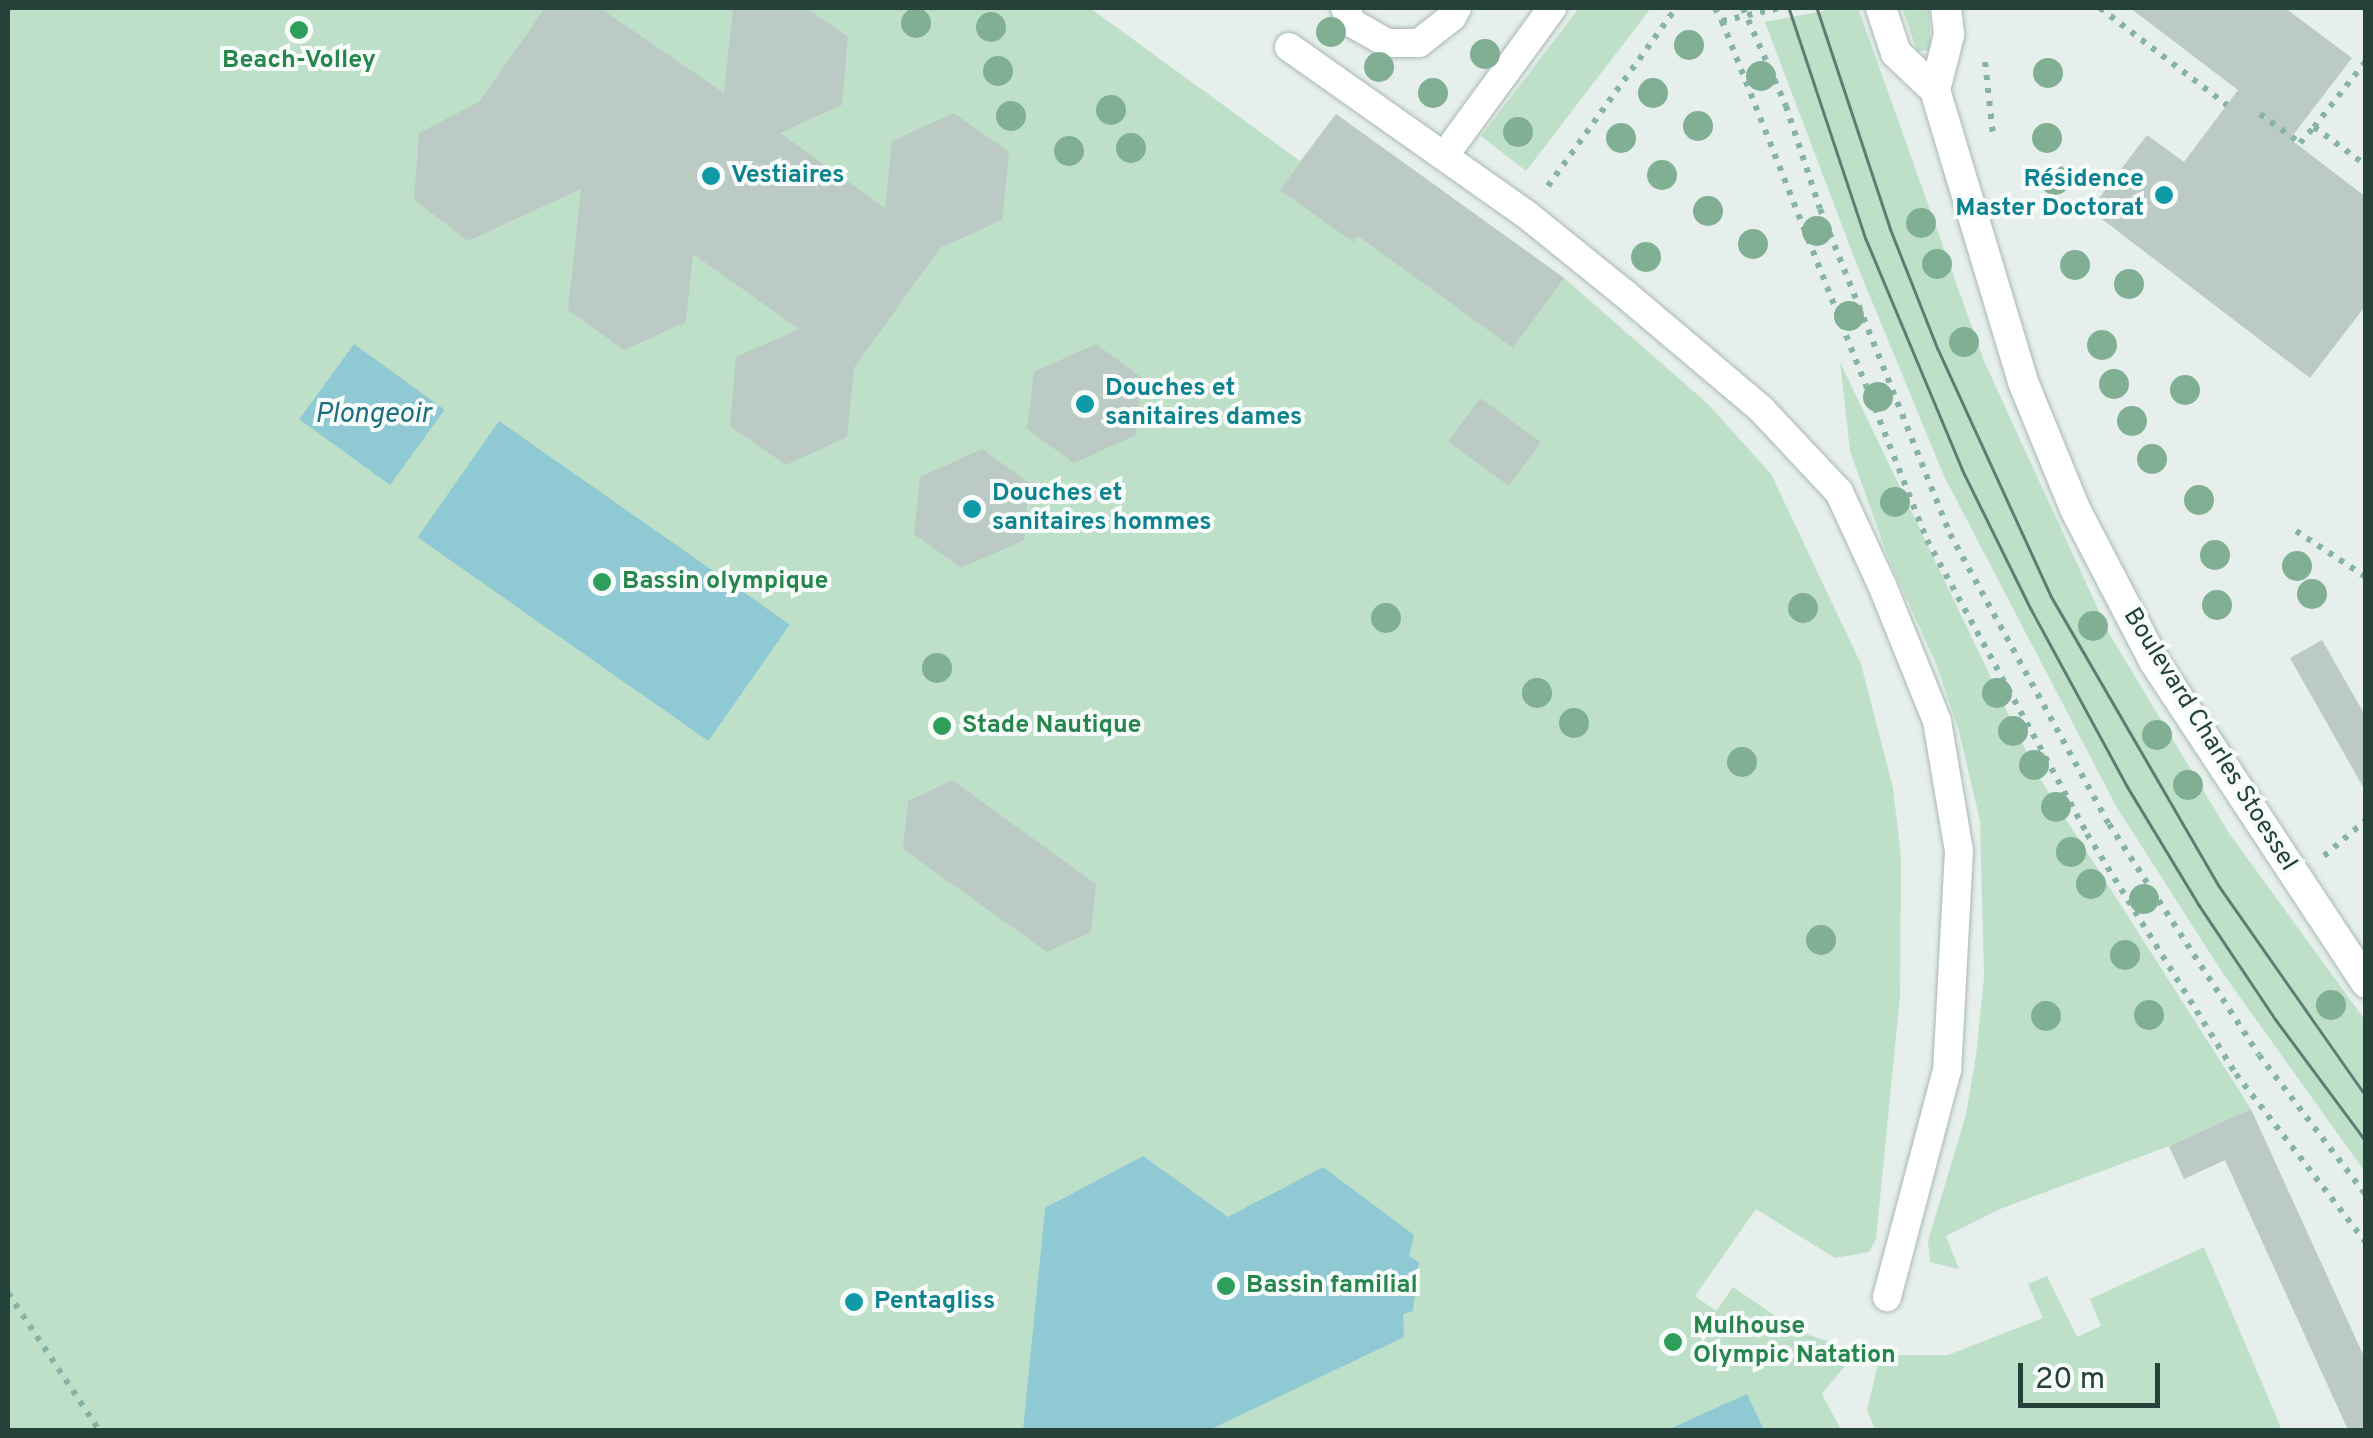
<!DOCTYPE html>
<html>
<head>
<meta charset="utf-8">
<style>
  body { margin:0 }
  #map { position:relative; width:2373px; height:1438px; overflow:hidden; background:#e6efeb; font-family:Overpass,sans-serif }
  div>[style] { position:absolute }
  [style*='--x'] { left:calc(var(--x)*1px); top:calc(var(--y)*1px); width:calc(var(--w)*1px); rotate:calc(var(--a)*1deg) }
  .green>* { inset:0; background:#bfe0c8 }
  .water>* { inset:0; background:#8ec9d4; transform-origin:0 0 }
  .building>* { inset:0; background:#bbcac4; transform-origin:0 0 }
  .path>* { height:6px; margin-top:-3px; transform-origin:0; background:repeating-linear-gradient(90deg,#86b3a5 0 5px,transparent 0 13px) }
  .roads { filter:drop-shadow(0 0 2px #a8b8b2) drop-shadow(0 0 2px #a8b8b2) }
  .lane>* { height:28px; margin:-14px; padding:0 14px; transform-origin:14px; border-radius:14px; background:#fff }
  .secondary>* { height:30px; margin:-15px; padding:0 15px; transform-origin:15px; border-radius:15px; background:#fff }
  .tram>* { height:2.5px; margin:-1.25px; padding:0 1.25px; transform-origin:1.25px; border-radius:1.25px; background:#5f7d75 }
  .trees>* { width:30px; height:30px; margin:-15px; border-radius:50%; background:#80af93 }
  .dots>* { width:28px; height:28px; translate:-50% -50%; box-sizing:border-box; border:5px solid #f7fbf9; border-radius:50% }
  span { translate:-50% -50%; white-space:nowrap; text-align:center; line-height:1.15; -webkit-text-stroke:8px #f7fbf9; paint-order:stroke }
  .leisure-label { font-size:25px; color:#27864d; font-weight:700 }
  .left { translate:0 -50%; text-align:left }
  .culture-label { font-size:25px; color:#0d838f; font-weight:700 }
  .right { translate:-100% -50%; text-align:right }
  .street-label { font-size:25px; color:#24423a }
  .water-label { font-size:28px; color:#1c6f80; font-style:italic }
  .frame { position:absolute; inset:0; border:10px solid #24423a; pointer-events:none }
  .scale { position:absolute; left:2018px; top:1363px; width:142px; height:45px; box-sizing:border-box; border:5px solid #24423a; border-top:0; padding-left:12px; font-size:30px; line-height:35px; white-space:nowrap; color:#24423a; -webkit-text-stroke:8px #f7fbf9; paint-order:stroke }
</style>
</head>
<body>
<div id="map">
  <div class="green">
    <i style="clip-path:polygon(8px 8px,1090px 8px,1300px 161px,1336px 114px,1564px 278px,1708px 404px,1771px 474px,1861px 664px,1893px 788px,1901px 856px,1900px 997px,1876px 1239px,1869px 1252px,1835px 1258px,1756px 1209px,1695px 1296px,1716px 1311px,1733px 1287px,1797px 1331px,1857px 1351px,1822px 1394px,1841px 1430px,8px 1430px)"></i>
    <i style="clip-path:polygon(1579px 8px,1651px 8px,1526px 171px,1481px 136px)"></i>
    <i style="clip-path:polygon(1839px 8px,1858px 8px,1984px 361px,2110px 635px,2229px 833px,2365px 1020px,2365px 1172px,2222px 972px,2116px 806px,1944px 476px,1855px 260px,1765px 22px)"></i>
    <i style="clip-path:polygon(1902px 8px,1929px 8px,1931px 50px,1917px 51px)"></i>
    <i style="clip-path:polygon(1840px 362px,2037px 774px,2251px 1109px,2169px 1146px,2000px 1209px,1946px 1236px,1959px 1269px,1930px 1262px,1928px 1241px,1966px 1115px,1976px 1056px,1984px 977px,1980px 821px,1959px 731px,1937px 666px,1888px 557px,1850px 451px)"></i>
    <i style="clip-path:polygon(2204px 1247px,2282px 1430px,1875px 1430px,1867px 1410px,1880px 1355px,1948px 1355px,2043px 1318px,2028px 1284px,2047px 1276px,2077px 1337px,2101px 1326px,2090px 1299px)"></i>
  </div>
  <div class="water">
    <i style="left:354px;top:344px;width:112px;height:93px;rotate:36deg"></i>
    <i style="left:499px;top:421px;width:355px;height:142px;rotate:35deg"></i>
    <i style="clip-path:polygon(1143px 1156px,1228px 1217px,1323px 1167px,1414px 1235px,1409px 1256px,1419px 1262px,1413px 1311px,1403px 1314px,1404px 1337px,1209px 1430px,1023px 1430px,1045px 1208px)"></i>
    <i style="clip-path:polygon(1747px 1394px,1764px 1430px,1667px 1430px)"></i>
  </div>
  <div class="building">
    <i style="clip-path:polygon(545px 8px,600px 8px,724px 93px,733px 8px,807px 8px,848px 37px,842px 105px,780px 133px,885px 208px,892px 141px,954px 113px,1009px 152px,1002px 220px,940px 248px,854px 368px,847px 437px,786px 465px,730px 426px,736px 357px,799px 329px,693px 254px,686px 322px,624px 350px,568px 310px,581px 189px,468px 241px,414px 200px,419px 133px,479px 102px)"></i>
    <i style="clip-path:polygon(2130px 8px,2285px 8px,2352px 58px,2290px 139px,2366px 197px,2366px 305px,2310px 378px,2090px 210px,2147px 135px,2184px 162px,2238px 90px)"></i>
    <i style="clip-path:polygon(1336px 114px,1564px 278px,1513px 348px,1358px 236px,1353px 242px,1280px 190px)"></i>
    <i style="clip-path:polygon(1096px 344px,1142px 378px,1136px 435px,1074px 463px,1027px 429px,1034px 372px)"></i>
    <i style="left:1480px;top:398px;width:75px;height:54px;rotate:36deg"></i>
    <i style="clip-path:polygon(982px 449px,1029px 483px,1024px 540px,961px 568px,914px 534px,920px 477px)"></i>
    <i style="clip-path:polygon(2322px 640px,2366px 717px,2366px 792px,2290px 658px)"></i>
    <i style="clip-path:polygon(952px 780px,1096px 884px,1091px 932px,1047px 952px,903px 849px,908px 801px)"></i>
    <i style="clip-path:polygon(2251px 1109px,2366px 1361px,2366px 1430px,2348px 1430px,2225px 1160px,2184px 1179px,2169px 1146px)"></i>
  </div>
  <div class="path">
    <i style="--x:1715;--y:8;--w:15;--a:62"></i>
    <i style="--x:1722;--y:21;--w:59;--a:-12.6"></i>
    <i style="--x:1743;--y:8;--w:107;--a:66.3"></i>
    <i style="--x:1786;--y:106;--w:108;--a:71.7"></i>
    <i style="--x:1820;--y:209;--w:350;--a:68.2"></i>
    <i style="--x:1950;--y:534;--w:331;--a:61.3"></i>
    <i style="--x:2109;--y:824;--w:275;--a:57"></i>
    <i style="--x:2259;--y:1055;--w:176;--a:52.6"></i>
    <i style="--x:2100;--y:8;--w:160;--a:37.4"></i>
    <i style="--x:1722;--y:21;--w:558;--a:68.45"></i>
    <i style="--x:1927;--y:540;--w:335;--a:61.4"></i>
    <i style="--x:2087;--y:834;--w:282;--a:58.2"></i>
    <i style="--x:2236;--y:1074;--w:213;--a:52.4"></i>
    <i style="--x:1985;--y:62;--w:72;--a:83.7"></i>
    <i style="--x:2260;--y:114;--w:49;--a:35.9"></i>
    <i style="--x:2300;--y:143;--w:21;--a:-49"></i>
    <i style="--x:2314;--y:127;--w:64;--a:36.2"></i>
    <i style="--x:2314;--y:127;--w:84;--a:-51.8"></i>
    <i style="--x:1548;--y:186;--w:219;--a:-54.3"></i>
    <i style="--x:2296;--y:531;--w:84;--a:33.3"></i>
    <i style="--x:2324;--y:856;--w:55;--a:-40.6"></i>
    <i style="--x:8;--y:1293;--w:164;--a:56.4"></i>
  </div>
  <div class="roads">
    <div class="lane">
      <i style="--x:1345;--y:8;--w:17;--a:65"></i>
      <i style="--x:1352;--y:23;--w:40;--a:29.7"></i>
      <i style="--x:1387;--y:43;--w:32;--a:0"></i>
      <i style="--x:1419;--y:43;--w:42;--a:-38.2"></i>
      <i style="--x:1452;--y:17;--w:10;--a:-61"></i>
      <i style="--x:1289;--y:47;--w:291;--a:35.2"></i>
      <i style="--x:1527;--y:215;--w:126;--a:38.9"></i>
      <i style="--x:1625;--y:294;--w:178;--a:40.2"></i>
      <i style="--x:1761;--y:409;--w:114;--a:46.8"></i>
      <i style="--x:1839;--y:492;--w:102;--a:65.2"></i>
      <i style="--x:1882;--y:585;--w:147;--a:68"></i>
      <i style="--x:1937;--y:721;--w:132;--a:80.4"></i>
      <i style="--x:1959;--y:851;--w:219;--a:93.1"></i>
      <i style="--x:1947;--y:1070;--w:235;--a:104.8"></i>
      <i style="--x:1445;--y:155;--w:182;--a:-53.9"></i>
    </div>
    <div class="secondary">
      <i style="--x:1881;--y:8;--w:47;--a:71.6"></i>
      <i style="--x:1896;--y:53;--w:54;--a:43.5"></i>
      <i style="--x:1935;--y:90;--w:305;--a:73.2"></i>
      <i style="--x:2023;--y:382;--w:137;--a:67.7"></i>
      <i style="--x:2075;--y:509;--w:171;--a:62.5"></i>
      <i style="--x:2154;--y:661;--w:386;--a:56.6"></i>
      <i style="--x:1935;--y:90;--w:57;--a:-75.7"></i>
      <i style="--x:1949;--y:35;--w:27;--a:-96"></i>
    </div>
  </div>
  <div class="tram">
    <i style="--x:1789;--y:8;--w:243;--a:71.6"></i>
    <i style="--x:1866;--y:239;--w:249;--a:67.3"></i>
    <i style="--x:1962;--y:469;--w:156;--a:63.8"></i>
    <i style="--x:2031;--y:609;--w:201;--a:61.5"></i>
    <i style="--x:2127;--y:786;--w:139;--a:58.8"></i>
    <i style="--x:2199;--y:905;--w:138;--a:56.2"></i>
    <i style="--x:2276;--y:1020;--w:151;--a:53.4"></i>
    <i style="--x:1817;--y:8;--w:232;--a:71.6"></i>
    <i style="--x:1890;--y:228;--w:130;--a:68.4"></i>
    <i style="--x:1938;--y:349;--w:272;--a:65.4"></i>
    <i style="--x:2051;--y:596;--w:335;--a:59.9"></i>
    <i style="--x:2219;--y:886;--w:256;--a:55"></i>
  </div>
  <div class="trees">
    <i style="left:916px;top:23px"></i>
    <i style="left:991px;top:27px"></i>
    <i style="left:1331px;top:32px"></i>
    <i style="left:1689px;top:45px"></i>
    <i style="left:1485px;top:54px"></i>
    <i style="left:1379px;top:67px"></i>
    <i style="left:998px;top:71px"></i>
    <i style="left:2048px;top:73px"></i>
    <i style="left:1761px;top:76px"></i>
    <i style="left:1433px;top:93px"></i>
    <i style="left:1653px;top:93px"></i>
    <i style="left:1111px;top:110px"></i>
    <i style="left:1011px;top:116px"></i>
    <i style="left:1698px;top:126px"></i>
    <i style="left:1518px;top:132px"></i>
    <i style="left:1621px;top:138px"></i>
    <i style="left:2047px;top:138px"></i>
    <i style="left:1131px;top:148px"></i>
    <i style="left:1069px;top:151px"></i>
    <i style="left:1662px;top:175px"></i>
    <i style="left:2055px;top:180px"></i>
    <i style="left:1708px;top:211px"></i>
    <i style="left:1921px;top:223px"></i>
    <i style="left:1817px;top:231px"></i>
    <i style="left:1753px;top:244px"></i>
    <i style="left:1646px;top:257px"></i>
    <i style="left:1937px;top:264px"></i>
    <i style="left:2075px;top:265px"></i>
    <i style="left:2129px;top:284px"></i>
    <i style="left:1849px;top:316px"></i>
    <i style="left:1964px;top:342px"></i>
    <i style="left:2102px;top:345px"></i>
    <i style="left:2114px;top:384px"></i>
    <i style="left:2185px;top:390px"></i>
    <i style="left:1878px;top:397px"></i>
    <i style="left:2132px;top:421px"></i>
    <i style="left:2152px;top:459px"></i>
    <i style="left:2199px;top:500px"></i>
    <i style="left:1895px;top:502px"></i>
    <i style="left:2215px;top:555px"></i>
    <i style="left:2297px;top:566px"></i>
    <i style="left:2312px;top:594px"></i>
    <i style="left:2217px;top:605px"></i>
    <i style="left:1803px;top:608px"></i>
    <i style="left:1386px;top:618px"></i>
    <i style="left:2093px;top:626px"></i>
    <i style="left:937px;top:668px"></i>
    <i style="left:1537px;top:693px"></i>
    <i style="left:1997px;top:693px"></i>
    <i style="left:1574px;top:723px"></i>
    <i style="left:2013px;top:731px"></i>
    <i style="left:2157px;top:735px"></i>
    <i style="left:1742px;top:762px"></i>
    <i style="left:2034px;top:765px"></i>
    <i style="left:2188px;top:785px"></i>
    <i style="left:2056px;top:807px"></i>
    <i style="left:2071px;top:852px"></i>
    <i style="left:2091px;top:884px"></i>
    <i style="left:2144px;top:899px"></i>
    <i style="left:1821px;top:940px"></i>
    <i style="left:2125px;top:955px"></i>
    <i style="left:2331px;top:1005px"></i>
    <i style="left:2149px;top:1015px"></i>
    <i style="left:2046px;top:1016px"></i>
  </div>
  <div class="dots">
    <i style="left:299px;top:30px;background:#2e9e5b"></i>
    <i style="left:711px;top:176px;background:#0f9aa8"></i>
    <i style="left:2164px;top:195px;background:#0f9aa8"></i>
    <i style="left:1085px;top:404px;background:#0f9aa8"></i>
    <i style="left:972px;top:509px;background:#0f9aa8"></i>
    <i style="left:602px;top:582px;background:#2e9e5b"></i>
    <i style="left:942px;top:726px;background:#2e9e5b"></i>
    <i style="left:1226px;top:1286px;background:#2e9e5b"></i>
    <i style="left:854px;top:1302px;background:#0f9aa8"></i>
    <i style="left:1673px;top:1342px;background:#2e9e5b"></i>
  </div>
  <div class="leisure-label">
    <span style="left:299px;top:61px">Beach-Volley</span>
    <span class="left" style="left:622px;top:582px">Bassin olympique</span>
    <span class="left" style="left:962px;top:726px">Stade Nautique</span>
    <span class="left" style="left:1246px;top:1286px">Bassin familial</span>
    <span class="left" style="left:1693px;top:1342px">Mulhouse<br>Olympic Natation</span>
  </div>
  <div class="culture-label">
    <span class="left" style="left:731px;top:176px">Vestiaires</span>
    <span class="right" style="left:2144px;top:195px">Résidence<br>Master Doctorat</span>
    <span class="left" style="left:1105px;top:404px">Douches et<br>sanitaires dames</span>
    <span class="left" style="left:992px;top:509px">Douches et<br>sanitaires hommes</span>
    <span class="left" style="left:874px;top:1302px">Pentagliss</span>
  </div>
  <div class="street-label">
    <span style="left:2209px;top:740px;rotate:58deg">Boulevard Charles Stoessel</span>
  </div>
  <div class="water-label">
    <span style="left:373px;top:415px">Plongeoir</span>
  </div>
  <div class="frame"></div>
  <div class="scale">20 m</div>
</div>
</body>
</html>
